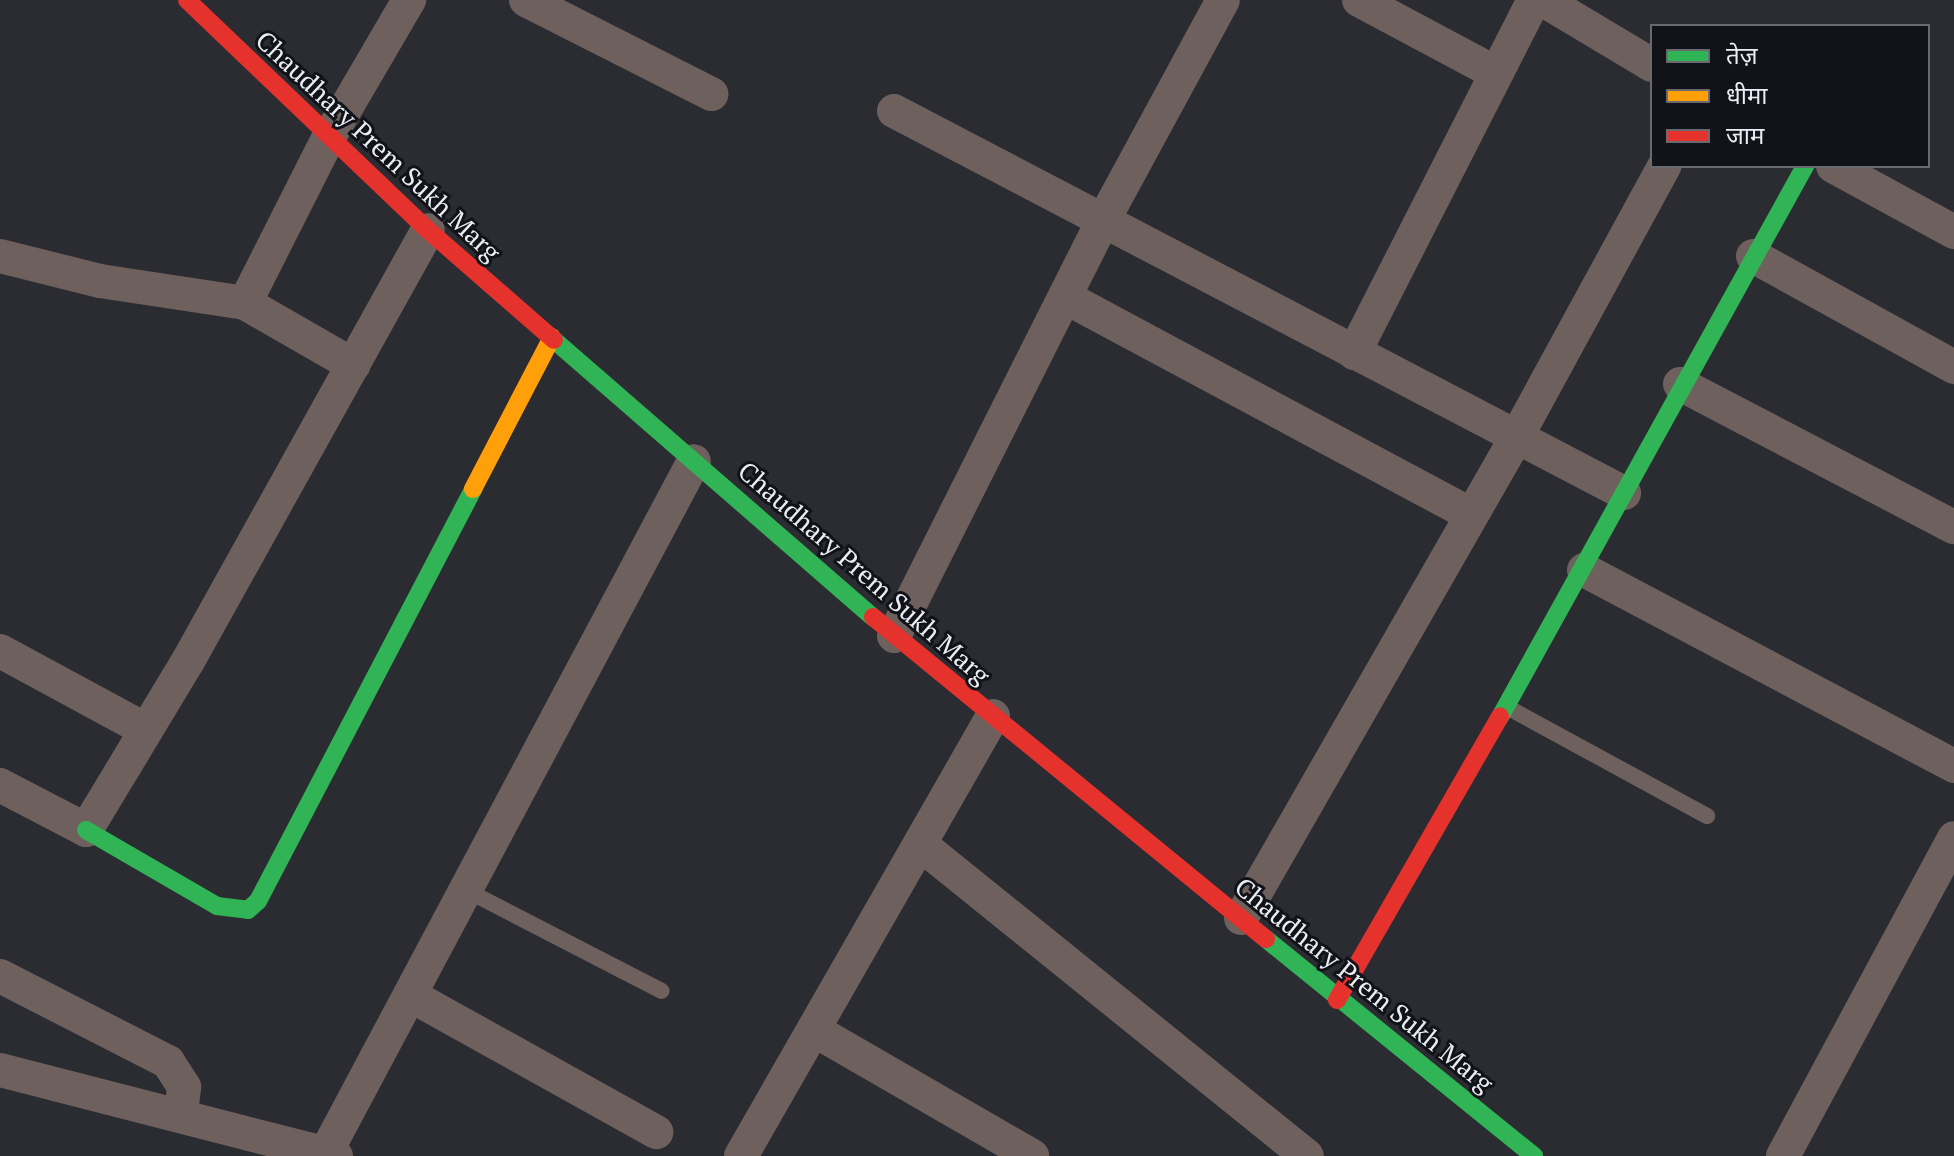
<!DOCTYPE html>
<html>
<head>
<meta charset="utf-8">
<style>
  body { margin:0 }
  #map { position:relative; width:1954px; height:1156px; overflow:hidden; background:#2a2c32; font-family:"PT Serif","Noto Sans Devanagari",serif }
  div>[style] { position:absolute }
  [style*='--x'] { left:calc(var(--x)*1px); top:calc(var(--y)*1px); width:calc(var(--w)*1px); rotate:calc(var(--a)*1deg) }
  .lane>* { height:16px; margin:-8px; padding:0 8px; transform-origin:8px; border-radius:8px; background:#6e615d }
  .street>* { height:34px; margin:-17px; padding:0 17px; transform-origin:17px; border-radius:17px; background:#6e615d }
  .fast>* { height:18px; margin:-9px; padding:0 9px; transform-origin:9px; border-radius:9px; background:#30b455 }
  .slow>* { height:18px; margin:-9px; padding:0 9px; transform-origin:9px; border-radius:9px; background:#ff9f0a }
  .jam>* { height:18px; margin:-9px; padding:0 9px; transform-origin:9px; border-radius:9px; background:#e5322d }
  span { translate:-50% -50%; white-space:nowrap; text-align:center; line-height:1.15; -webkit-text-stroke:6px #121318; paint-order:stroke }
  .street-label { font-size:26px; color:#ebedf6 }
  .legend { position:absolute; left:1650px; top:24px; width:280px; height:144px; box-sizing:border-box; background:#121318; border:2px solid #696a71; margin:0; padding:10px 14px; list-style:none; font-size:24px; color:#ebedf6 }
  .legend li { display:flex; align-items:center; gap:16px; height:40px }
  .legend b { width:40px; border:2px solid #696a71 }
</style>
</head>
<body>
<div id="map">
  <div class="lane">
    <i style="--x:1507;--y:707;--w:228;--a:28.6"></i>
    <i style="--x:466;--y:890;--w:220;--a:27.3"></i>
  </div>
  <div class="street">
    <i style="--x:526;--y:0;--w:208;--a:26.9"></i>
    <i style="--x:1359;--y:0;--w:155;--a:28.1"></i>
    <i style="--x:1543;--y:0;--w:127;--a:30.8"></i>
    <i style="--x:894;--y:111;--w:824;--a:27.62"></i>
    <i style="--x:1833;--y:166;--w:138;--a:28.6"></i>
    <i style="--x:0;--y:256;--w:103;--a:14"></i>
    <i style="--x:100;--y:281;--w:147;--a:8.6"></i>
    <i style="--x:245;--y:303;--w:186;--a:-63.2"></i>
    <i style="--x:329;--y:137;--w:159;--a:-59.7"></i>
    <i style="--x:1753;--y:256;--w:230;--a:28.9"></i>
    <i style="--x:1065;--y:297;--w:461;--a:28.2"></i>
    <i style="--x:245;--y:303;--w:125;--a:29.9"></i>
    <i style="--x:1354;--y:353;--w:396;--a:-63"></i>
    <i style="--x:1680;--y:384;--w:309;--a:27.6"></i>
    <i style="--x:1584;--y:570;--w:419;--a:27.9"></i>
    <i style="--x:894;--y:636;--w:465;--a:-63.3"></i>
    <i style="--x:1103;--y:221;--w:251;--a:-61.5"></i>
    <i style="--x:0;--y:651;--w:166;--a:28.4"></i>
    <i style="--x:0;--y:785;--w:97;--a:27.6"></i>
    <i style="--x:86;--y:830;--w:197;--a:-58.9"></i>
    <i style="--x:188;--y:661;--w:493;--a:-60.9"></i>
    <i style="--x:920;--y:844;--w:497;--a:38.9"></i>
    <i style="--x:1241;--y:918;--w:553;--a:-60.19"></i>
    <i style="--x:1516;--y:438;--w:310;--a:-61.4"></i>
    <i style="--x:0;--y:976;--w:189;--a:27.1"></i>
    <i style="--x:168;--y:1062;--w:30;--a:57"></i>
    <i style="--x:184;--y:1087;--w:29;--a:96"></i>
    <i style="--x:410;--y:995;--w:282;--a:29.1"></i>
    <i style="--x:814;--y:1030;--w:252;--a:30"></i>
    <i style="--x:0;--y:1070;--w:347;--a:14.4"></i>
    <i style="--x:324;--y:1156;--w:787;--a:-61.97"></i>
    <i style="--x:741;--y:1156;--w:507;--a:-60.2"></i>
    <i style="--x:1783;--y:1156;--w:361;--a:-61.7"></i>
  </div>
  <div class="fast">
    <i style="--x:554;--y:340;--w:422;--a:41"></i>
    <i style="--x:1500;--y:717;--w:630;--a:-61.03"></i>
    <i style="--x:86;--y:830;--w:151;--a:30.1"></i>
    <i style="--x:217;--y:906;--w:31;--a:7"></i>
    <i style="--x:248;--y:910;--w:13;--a:-42"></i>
    <i style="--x:258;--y:901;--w:465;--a:-62.4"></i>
    <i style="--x:1266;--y:939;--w:345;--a:39"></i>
  </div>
  <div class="slow">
    <i style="--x:473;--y:489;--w:171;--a:-62.5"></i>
  </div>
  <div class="jam">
    <i style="--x:187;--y:0;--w:333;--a:43.7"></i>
    <i style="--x:428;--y:230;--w:167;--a:41.1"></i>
    <i style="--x:873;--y:617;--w:508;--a:39.33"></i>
    <i style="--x:1337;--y:1000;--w:327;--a:-60.1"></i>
  </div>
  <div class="street-label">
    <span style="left:378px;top:146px;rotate:43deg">Chaudhary Prem Sukh Marg</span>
    <span style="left:864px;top:573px;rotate:41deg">Chaudhary Prem Sukh Marg</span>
    <span style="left:1364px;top:985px;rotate:39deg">Chaudhary Prem Sukh Marg</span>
  </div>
  <ul class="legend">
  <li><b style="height:10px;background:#30b455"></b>तेज़</li>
  <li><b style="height:10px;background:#ff9f0a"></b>धीमा</li>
  <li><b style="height:10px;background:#e5322d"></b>जाम</li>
  </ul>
</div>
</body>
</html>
